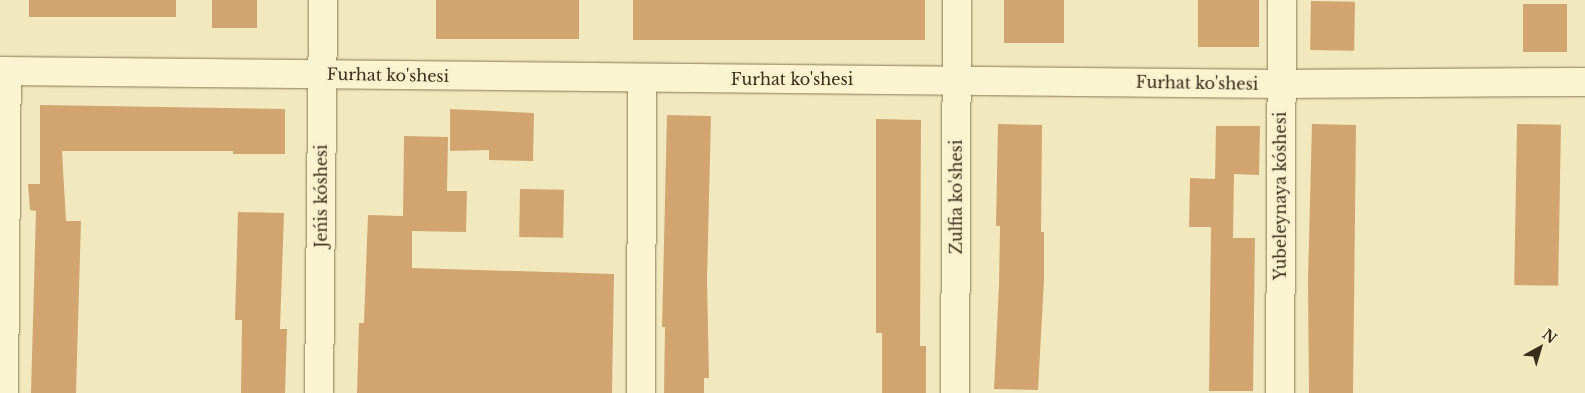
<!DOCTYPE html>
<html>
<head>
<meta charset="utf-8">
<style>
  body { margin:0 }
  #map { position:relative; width:1585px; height:393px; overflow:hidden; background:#f1e8bd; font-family:"Libre Baskerville",serif }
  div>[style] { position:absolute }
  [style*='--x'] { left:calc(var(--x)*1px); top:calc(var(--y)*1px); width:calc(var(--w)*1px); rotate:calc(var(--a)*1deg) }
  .building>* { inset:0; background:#d2a570; transform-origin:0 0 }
  .roads { filter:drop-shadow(0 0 1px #8a7855) drop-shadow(0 0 1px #8a7855) }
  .minor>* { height:28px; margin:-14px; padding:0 14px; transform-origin:14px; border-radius:14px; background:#fbf4d1 }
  span { translate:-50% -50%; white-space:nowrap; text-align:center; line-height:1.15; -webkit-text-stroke:5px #f8f1cd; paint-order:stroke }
  .street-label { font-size:16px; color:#382d1b }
  .north { position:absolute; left:1515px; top:323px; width:50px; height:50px; -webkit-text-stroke:4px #f8f1cd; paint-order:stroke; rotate:39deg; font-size:14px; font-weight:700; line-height:20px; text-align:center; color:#382d1b }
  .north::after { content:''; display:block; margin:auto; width:18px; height:22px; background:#382d1b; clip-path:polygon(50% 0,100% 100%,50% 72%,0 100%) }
</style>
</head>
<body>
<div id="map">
  <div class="building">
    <i style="left:29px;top:0;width:147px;height:17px"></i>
    <i style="left:212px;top:0;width:45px;height:28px"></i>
    <i style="left:436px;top:0;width:143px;height:39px"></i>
    <i style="left:633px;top:0;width:292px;height:40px"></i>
    <i style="left:1004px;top:0;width:60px;height:43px"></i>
    <i style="left:1198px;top:0;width:61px;height:47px"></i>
    <i style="left:1311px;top:1px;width:44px;height:49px;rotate:1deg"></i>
    <i style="left:1523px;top:4px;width:44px;height:48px"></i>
    <i style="clip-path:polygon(40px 105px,285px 109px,285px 154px,233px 154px,233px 151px,62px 151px,66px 221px,81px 221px,76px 393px,31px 393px,36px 211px,30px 210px,28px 184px,40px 184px)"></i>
    <i style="clip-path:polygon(450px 109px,534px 113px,533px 161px,489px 160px,489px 150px,450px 151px)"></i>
    <i style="clip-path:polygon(667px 115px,711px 116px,707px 280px,709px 378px,704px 378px,704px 393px,664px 393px,665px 327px,662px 327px)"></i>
    <i style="clip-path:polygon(876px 119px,921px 120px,920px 346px,926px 346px,926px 393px,882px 393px,882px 333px,876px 333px)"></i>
    <i style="clip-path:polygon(998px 124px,1042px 125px,1041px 232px,1044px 232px,1044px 280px,1038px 390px,994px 389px,999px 285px,1000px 226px,996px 226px)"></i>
    <i style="clip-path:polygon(1312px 124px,1356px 125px,1353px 393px,1309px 393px,1308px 280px)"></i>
    <i style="left:1517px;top:124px;width:44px;height:161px;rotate:1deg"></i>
    <i style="clip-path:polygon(1216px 126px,1260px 126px,1259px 175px,1234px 174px,1233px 238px,1255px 238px,1253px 391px,1209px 391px,1211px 227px,1189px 227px,1190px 178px,1215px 179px)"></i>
    <i style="clip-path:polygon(404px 136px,448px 137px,447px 191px,467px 191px,466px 232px,412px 231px,412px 268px,614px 274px,612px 393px,357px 393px,359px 323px,364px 323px,368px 215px,403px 216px)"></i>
    <i style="left:520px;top:189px;width:44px;height:48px;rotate:1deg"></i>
    <i style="clip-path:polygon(238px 212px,284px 213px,280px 329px,287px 329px,285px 393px,241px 393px,242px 320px,235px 320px)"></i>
  </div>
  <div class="roads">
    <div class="minor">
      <i style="--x:0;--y:71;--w:1281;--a:0.58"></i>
      <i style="--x:1281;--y:84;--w:304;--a:-0.4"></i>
      <i style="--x:4;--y:393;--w:322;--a:-89.5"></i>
      <i style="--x:319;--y:393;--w:393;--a:-89.4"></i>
      <i style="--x:641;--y:393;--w:314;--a:-89.8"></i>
      <i style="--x:955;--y:393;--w:393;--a:-89.7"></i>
      <i style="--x:1280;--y:393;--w:393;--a:-89.7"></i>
    </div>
  </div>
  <div class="street-label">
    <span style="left:388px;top:75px;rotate:1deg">Furhat ko'shesi</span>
    <span style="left:792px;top:79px">Furhat ko'shesi</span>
    <span style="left:1197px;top:83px;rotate:1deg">Furhat ko'shesi</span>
    <span style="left:321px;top:196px;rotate:-90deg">Jeńis kóshesi</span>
    <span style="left:1280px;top:196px;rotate:-90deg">Yubeleynaya kóshesi</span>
    <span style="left:956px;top:197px;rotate:-90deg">Zulfia ko'shesi</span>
  </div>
  <div class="north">N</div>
</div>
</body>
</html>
